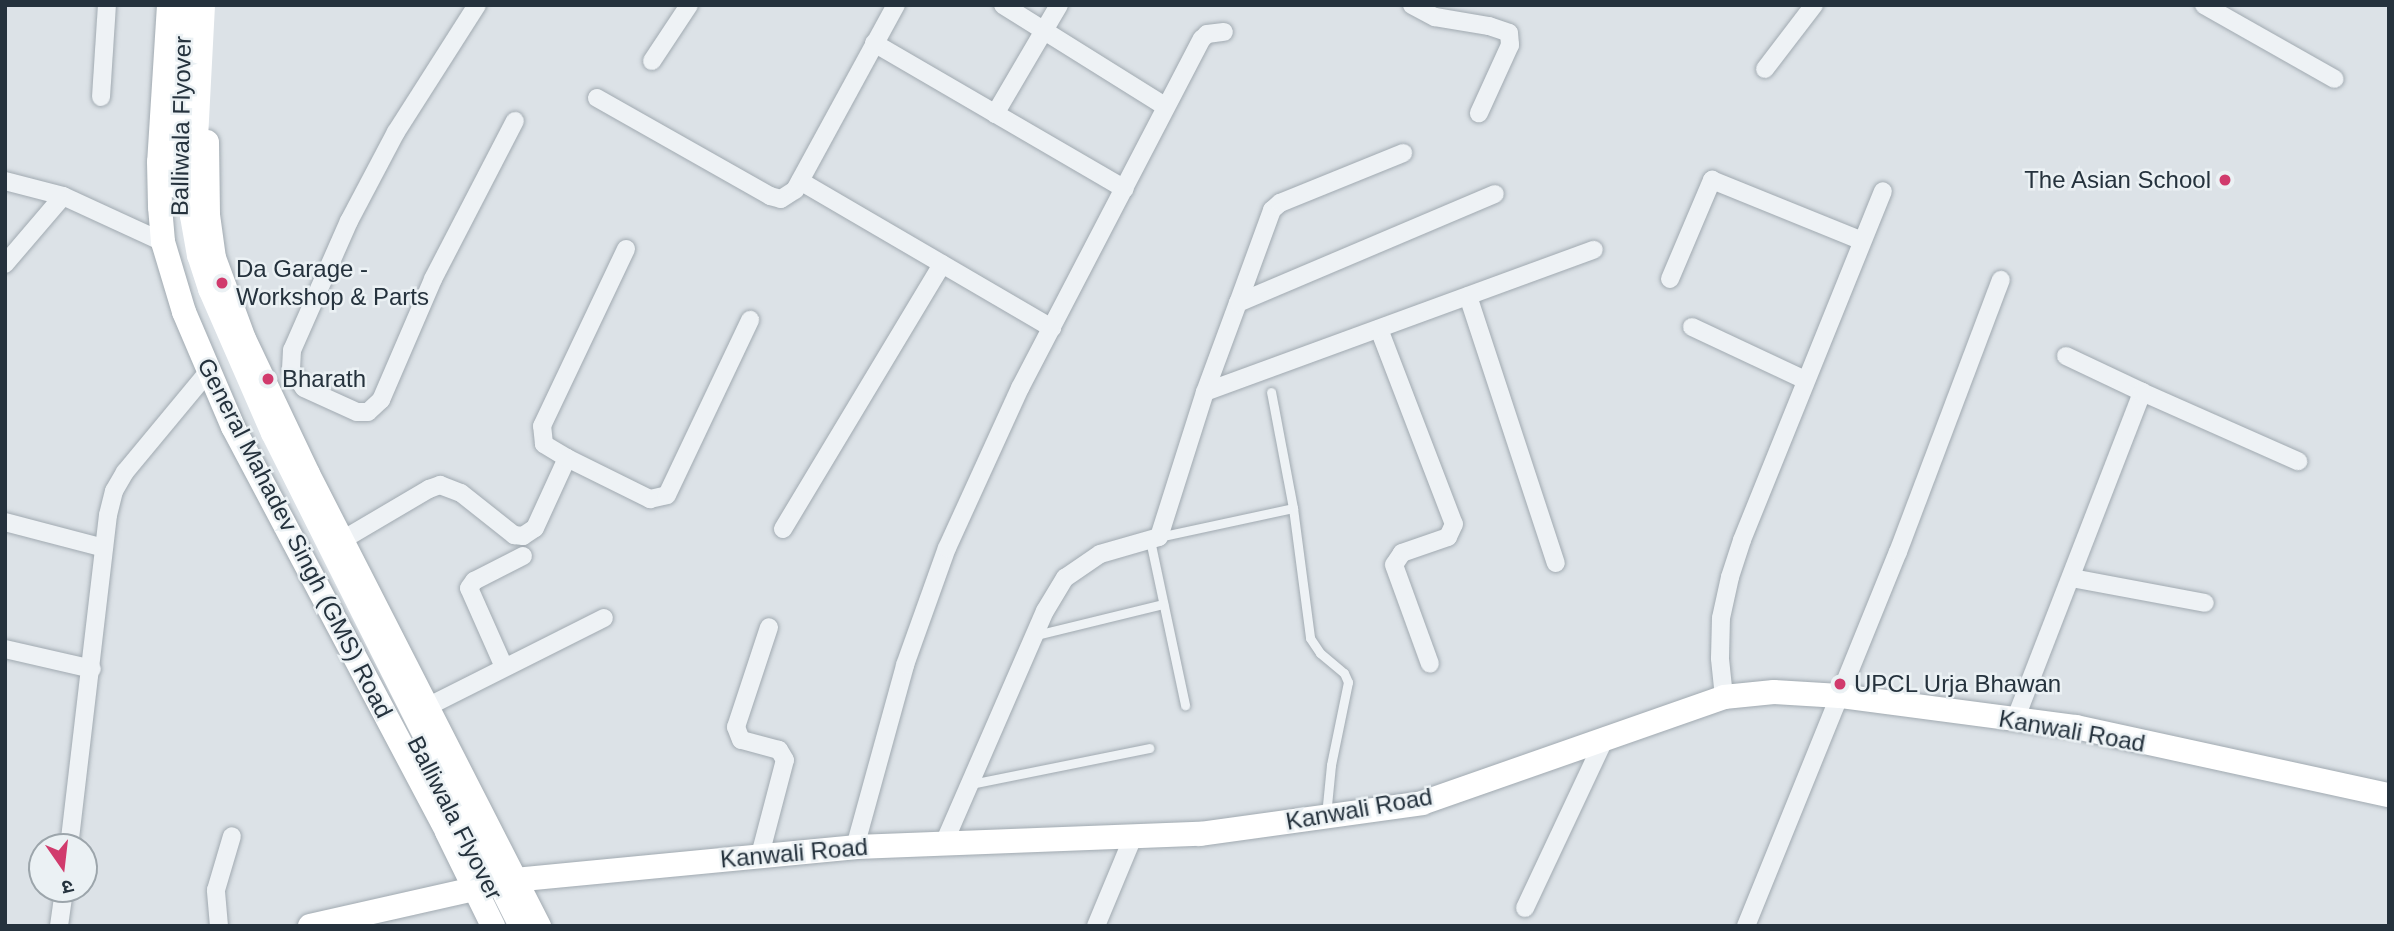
<!DOCTYPE html>
<html>
<head>
<meta charset="utf-8">
<style>
  body { margin:0 }
  #map { position:relative; width:2394px; height:931px; overflow:hidden; background:#dce2e7; font-family:Arial,"Noto Sans Devanagari",sans-serif }
  div>[style] { position:absolute }
  [style*='--x'] { left:calc(var(--x)*1px); top:calc(var(--y)*1px); width:calc(var(--w)*1px); rotate:calc(var(--a)*1deg) }
  .roads { filter:drop-shadow(0 0 2px #a1aab1) drop-shadow(0 0 2px #a1aab1) }
  .lane>* { height:9px; margin:-4.5px; padding:0 4.5px; transform-origin:4.5px; border-radius:4.5px; background:#eef2f5 }
  .street>* { height:18px; margin:-9px; padding:0 9px; transform-origin:9px; border-radius:9px; background:#eef2f5 }
  .secondary>* { height:24px; margin:-12px; padding:0 12px; transform-origin:12px; border-radius:12px; background:#fff }
  .secondary-bridge>* { height:24px; margin:-12px; padding:0 12px; transform-origin:12px; border-radius:12px; background:#fff }
  .dots>* { width:19px; height:19px; translate:-50% -50%; box-sizing:border-box; border:4px solid #ebf1f4; border-radius:50% }
  span { translate:-50% -50%; white-space:nowrap; text-align:center; line-height:1.15; -webkit-text-stroke:5px #ebf1f4; paint-order:stroke }
  .street-label { font-size:24px; color:#25323d }
  .poi-label { font-size:24px; color:#25323d }
  .right { translate:-100% -50%; text-align:right }
  .left { translate:0 -50%; text-align:left }
  .frame { position:absolute; inset:0; border:7px solid #25323d; pointer-events:none }
  .north { position:absolute; left:28px; top:833px; width:70px; height:70px; box-sizing:border-box; background:#ebf1f4; border:2px solid #9ca5ab; border-radius:50%; rotate:166deg; font-size:19px; font-weight:700; line-height:28px; text-align:center; color:#25323d }
  .north::after { content:''; display:block; margin:auto; width:24px; height:32px; background:#d13b6d; clip-path:polygon(50% 0,100% 100%,50% 72%,0 100%) }
</style>
</head>
<body>
<div id="map">
  <div class="roads">
    <div class="lane">
      <i style="--x:1293;--y:508;--w:131;--a:82.5"></i>
      <i style="--x:1310;--y:638;--w:18;--a:56"></i>
      <i style="--x:1320;--y:653;--w:31;--a:40"></i>
      <i style="--x:1344;--y:673;--w:10;--a:66"></i>
      <i style="--x:1348;--y:682;--w:85;--a:101.6"></i>
      <i style="--x:1331;--y:765;--w:50;--a:95.7"></i>
      <i style="--x:1159;--y:537;--w:137;--a:-12.2"></i>
      <i style="--x:1293;--y:508;--w:118;--a:-100.7"></i>
      <i style="--x:1150;--y:540;--w:169;--a:78"></i>
      <i style="--x:1036;--y:635;--w:131;--a:-13.7"></i>
      <i style="--x:971;--y:784;--w:182;--a:-11.4"></i>
    </div>
    <div class="street">
      <i style="--x:477;--y:5;--w:151;--a:122.5"></i>
      <i style="--x:396;--y:132;--w:101;--a:117.8"></i>
      <i style="--x:349;--y:221;--w:141;--a:113.8"></i>
      <i style="--x:292;--y:350;--w:20;--a:93"></i>
      <i style="--x:291;--y:370;--w:22;--a:54"></i>
      <i style="--x:304;--y:388;--w:58;--a:24.4"></i>
      <i style="--x:357;--y:412;--w:11;--a:0"></i>
      <i style="--x:368;--y:412;--w:18;--a:-43"></i>
      <i style="--x:381;--y:400;--w:132;--a:-66.7"></i>
      <i style="--x:433;--y:279;--w:178;--a:-62.6"></i>
      <i style="--x:1003;--y:5;--w:192;--a:32"></i>
      <i style="--x:1412;--y:5;--w:26;--a:28"></i>
      <i style="--x:1435;--y:17;--w:55;--a:9.5"></i>
      <i style="--x:1489;--y:26;--w:21;--a:19"></i>
      <i style="--x:1509;--y:33;--w:12;--a:85"></i>
      <i style="--x:1510;--y:45;--w:75;--a:114.5"></i>
      <i style="--x:2204;--y:5;--w:150;--a:29.5"></i>
      <i style="--x:874;--y:43;--w:290;--a:30.2"></i>
      <i style="--x:652;--y:61;--w:67;--a:-56.5"></i>
      <i style="--x:1765;--y:69;--w:81;--a:-52.6"></i>
      <i style="--x:101;--y:97;--w:92;--a:-86.3"></i>
      <i style="--x:597;--y:98;--w:199;--a:29.5"></i>
      <i style="--x:770;--y:196;--w:11;--a:15"></i>
      <i style="--x:781;--y:199;--w:17;--a:-33"></i>
      <i style="--x:795;--y:190;--w:211;--a:-61.4"></i>
      <i style="--x:995;--y:114;--w:126;--a:-59.6"></i>
      <i style="--x:5;--y:181;--w:60;--a:14.5"></i>
      <i style="--x:63;--y:196;--w:110;--a:24.7"></i>
      <i style="--x:800;--y:181;--w:292;--a:30.3"></i>
      <i style="--x:5;--y:264;--w:89;--a:-49.5"></i>
      <i style="--x:1670;--y:279;--w:108;--a:-67"></i>
      <i style="--x:1712;--y:180;--w:162;--a:22.1"></i>
      <i style="--x:1468;--y:296;--w:281;--a:71.8"></i>
      <i style="--x:1238;--y:303;--w:99;--a:-69.9"></i>
      <i style="--x:1272;--y:210;--w:11;--a:-41"></i>
      <i style="--x:1280;--y:203;--w:133;--a:-22.1"></i>
      <i style="--x:1692;--y:327;--w:125;--a:25.1"></i>
      <i style="--x:1379;--y:329;--w:209;--a:69"></i>
      <i style="--x:1454;--y:524;--w:14;--a:115"></i>
      <i style="--x:1448;--y:537;--w:49;--a:160.8"></i>
      <i style="--x:1402;--y:553;--w:14;--a:124"></i>
      <i style="--x:1394;--y:565;--w:105;--a:70"></i>
      <i style="--x:2066;--y:356;--w:84;--a:25.3"></i>
      <i style="--x:1205;--y:392;--w:414;--a:-20.1"></i>
      <i style="--x:567;--y:458;--w:27;--a:-149"></i>
      <i style="--x:544;--y:444;--w:18;--a:-96"></i>
      <i style="--x:542;--y:426;--w:196;--a:-64.6"></i>
      <i style="--x:5;--y:522;--w:102;--a:14.7"></i>
      <i style="--x:783;--y:529;--w:309;--a:-59"></i>
      <i style="--x:344;--y:539;--w:99;--a:-30.5"></i>
      <i style="--x:429;--y:489;--w:12;--a:-20"></i>
      <i style="--x:440;--y:485;--w:22;--a:21"></i>
      <i style="--x:461;--y:493;--w:68;--a:38.4"></i>
      <i style="--x:514;--y:535;--w:9;--a:6"></i>
      <i style="--x:523;--y:536;--w:14;--a:-34"></i>
      <i style="--x:535;--y:528;--w:77;--a:-65.4"></i>
      <i style="--x:567;--y:458;--w:93;--a:26.3"></i>
      <i style="--x:650;--y:499;--w:17;--a:-13"></i>
      <i style="--x:667;--y:495;--w:194;--a:-64.6"></i>
      <i style="--x:2072;--y:578;--w:135;--a:10.6"></i>
      <i style="--x:5;--y:649;--w:89;--a:12.9"></i>
      <i style="--x:504;--y:667;--w:86;--a:-113.9"></i>
      <i style="--x:469;--y:588;--w:9;--a:-54"></i>
      <i style="--x:474;--y:581;--w:55;--a:-27"></i>
      <i style="--x:1724;--y:697;--w:39;--a:-96"></i>
      <i style="--x:1720;--y:658;--w:40;--a:-88.6"></i>
      <i style="--x:1721;--y:618;--w:42;--a:-77.6"></i>
      <i style="--x:1730;--y:577;--w:39;--a:-72"></i>
      <i style="--x:1742;--y:540;--w:376;--a:-68"></i>
      <i style="--x:419;--y:711;--w:207;--a:-26.7"></i>
      <i style="--x:2015;--y:720;--w:352;--a:-68.8"></i>
      <i style="--x:2142;--y:392;--w:171;--a:23.9"></i>
      <i style="--x:944;--y:843;--w:253;--a:-66.5"></i>
      <i style="--x:1045;--y:611;--w:39;--a:-59"></i>
      <i style="--x:1065;--y:578;--w:42;--a:-34.4"></i>
      <i style="--x:1100;--y:554;--w:61;--a:-16.1"></i>
      <i style="--x:1159;--y:537;--w:152;--a:-72.4"></i>
      <i style="--x:1205;--y:392;--w:95;--a:-69.7"></i>
      <i style="--x:1238;--y:303;--w:279;--a:-23"></i>
      <i style="--x:69;--y:847;--w:334;--a:-83.3"></i>
      <i style="--x:108;--y:515;--w:25;--a:-76"></i>
      <i style="--x:114;--y:491;--w:22;--a:-60"></i>
      <i style="--x:125;--y:472;--w:130;--a:-50.3"></i>
      <i style="--x:855;--y:847;--w:189;--a:-74.6"></i>
      <i style="--x:905;--y:665;--w:124;--a:-70.3"></i>
      <i style="--x:947;--y:548;--w:176;--a:-65.5"></i>
      <i style="--x:1020;--y:388;--w:394;--a:-62.5"></i>
      <i style="--x:1202;--y:39;--w:7;--a:-45"></i>
      <i style="--x:1207;--y:34;--w:17;--a:-7"></i>
      <i style="--x:760;--y:855;--w:98;--a:-75.3"></i>
      <i style="--x:785;--y:760;--w:12;--a:-121"></i>
      <i style="--x:779;--y:750;--w:39;--a:-165"></i>
      <i style="--x:741;--y:740;--w:14;--a:-111"></i>
      <i style="--x:736;--y:727;--w:105;--a:-71.7"></i>
      <i style="--x:1525;--y:908;--w:190;--a:-64.8"></i>
      <i style="--x:59;--y:926;--w:37;--a:-82"></i>
      <i style="--x:219;--y:926;--w:36;--a:-95"></i>
      <i style="--x:216;--y:890;--w:56;--a:-73.5"></i>
      <i style="--x:1096;--y:926;--w:96;--a:-67.4"></i>
      <i style="--x:1746;--y:926;--w:404;--a:-67.9"></i>
      <i style="--x:1898;--y:552;--w:291;--a:-69.3"></i>
    </div>
    <div class="secondary">
      <i style="--x:169;--y:5;--w:157;--a:93.6"></i>
      <i style="--x:159;--y:162;--w:45;--a:88.7"></i>
      <i style="--x:160;--y:207;--w:35;--a:85"></i>
      <i style="--x:163;--y:242;--w:73;--a:73.3"></i>
      <i style="--x:184;--y:312;--w:125;--a:66.9"></i>
      <i style="--x:233;--y:427;--w:458;--a:62.1"></i>
      <i style="--x:447;--y:832;--w:105;--a:63.9"></i>
      <i style="--x:207;--y:142;--w:73;--a:89.2"></i>
      <i style="--x:208;--y:215;--w:43;--a:82.1"></i>
      <i style="--x:214;--y:258;--w:86;--a:69.7"></i>
      <i style="--x:244;--y:339;--w:149;--a:64.6"></i>
      <i style="--x:308;--y:474;--w:508;--a:62.93"></i>
      <i style="--x:310;--y:926;--w:209;--a:-12.7"></i>
      <i style="--x:514;--y:880;--w:343;--a:-5.5"></i>
      <i style="--x:855;--y:847;--w:345;--a:-2.2"></i>
      <i style="--x:1200;--y:834;--w:224;--a:-7.9"></i>
      <i style="--x:1422;--y:803;--w:320;--a:-19.3"></i>
      <i style="--x:1724;--y:697;--w:50;--a:-5.7"></i>
      <i style="--x:1774;--y:692;--w:66;--a:3.5"></i>
      <i style="--x:1840;--y:696;--w:238;--a:7.5"></i>
      <i style="--x:2076;--y:727;--w:320;--a:12.3"></i>
    </div>
  </div>
  <div class="secondary-bridge">
    <i style="--x:203;--y:5;--w:211;--a:93"></i>
    <i style="--x:192;--y:216;--w:40;--a:80"></i>
    <i style="--x:199;--y:255;--w:36;--a:72"></i>
    <i style="--x:210;--y:289;--w:157;--a:66.4"></i>
    <i style="--x:273;--y:433;--w:552;--a:63.3"></i>
    <i style="--x:176;--y:186;--w:181;--a:-87.2"></i>
  </div>
  <div class="dots">
    <i style="left:2225px;top:180px;background:#d13b6d"></i>
    <i style="left:222px;top:283px;background:#d13b6d"></i>
    <i style="left:268px;top:379px;background:#d13b6d"></i>
    <i style="left:1840px;top:684px;background:#d13b6d"></i>
  </div>
  <div class="street-label">
    <span style="left:181px;top:126px;rotate:-89deg">Balliwala Flyover</span>
    <span style="left:295px;top:538px;rotate:63deg">General Mahadev Singh (GMS) Road</span>
    <span style="left:2072px;top:731px;rotate:10deg">Kanwali Road</span>
    <span style="left:1359px;top:809px;rotate:-10deg">Kanwali Road</span>
    <span style="left:455px;top:818px;rotate:63deg">Balliwala Flyover</span>
    <span style="left:794px;top:853px;rotate:-5deg">Kanwali Road</span>
  </div>
  <div class="poi-label">
    <span class="right" style="left:2211px;top:180px">The Asian School</span>
    <span class="left" style="left:236px;top:283px">Da Garage -<br>Workshop &amp; Parts</span>
    <span class="left" style="left:282px;top:379px">Bharath</span>
    <span class="left" style="left:1854px;top:684px">UPCL Urja Bhawan</span>
  </div>
  <div class="frame"></div>
  <div class="north">उ</div>
</div>
</body>
</html>
